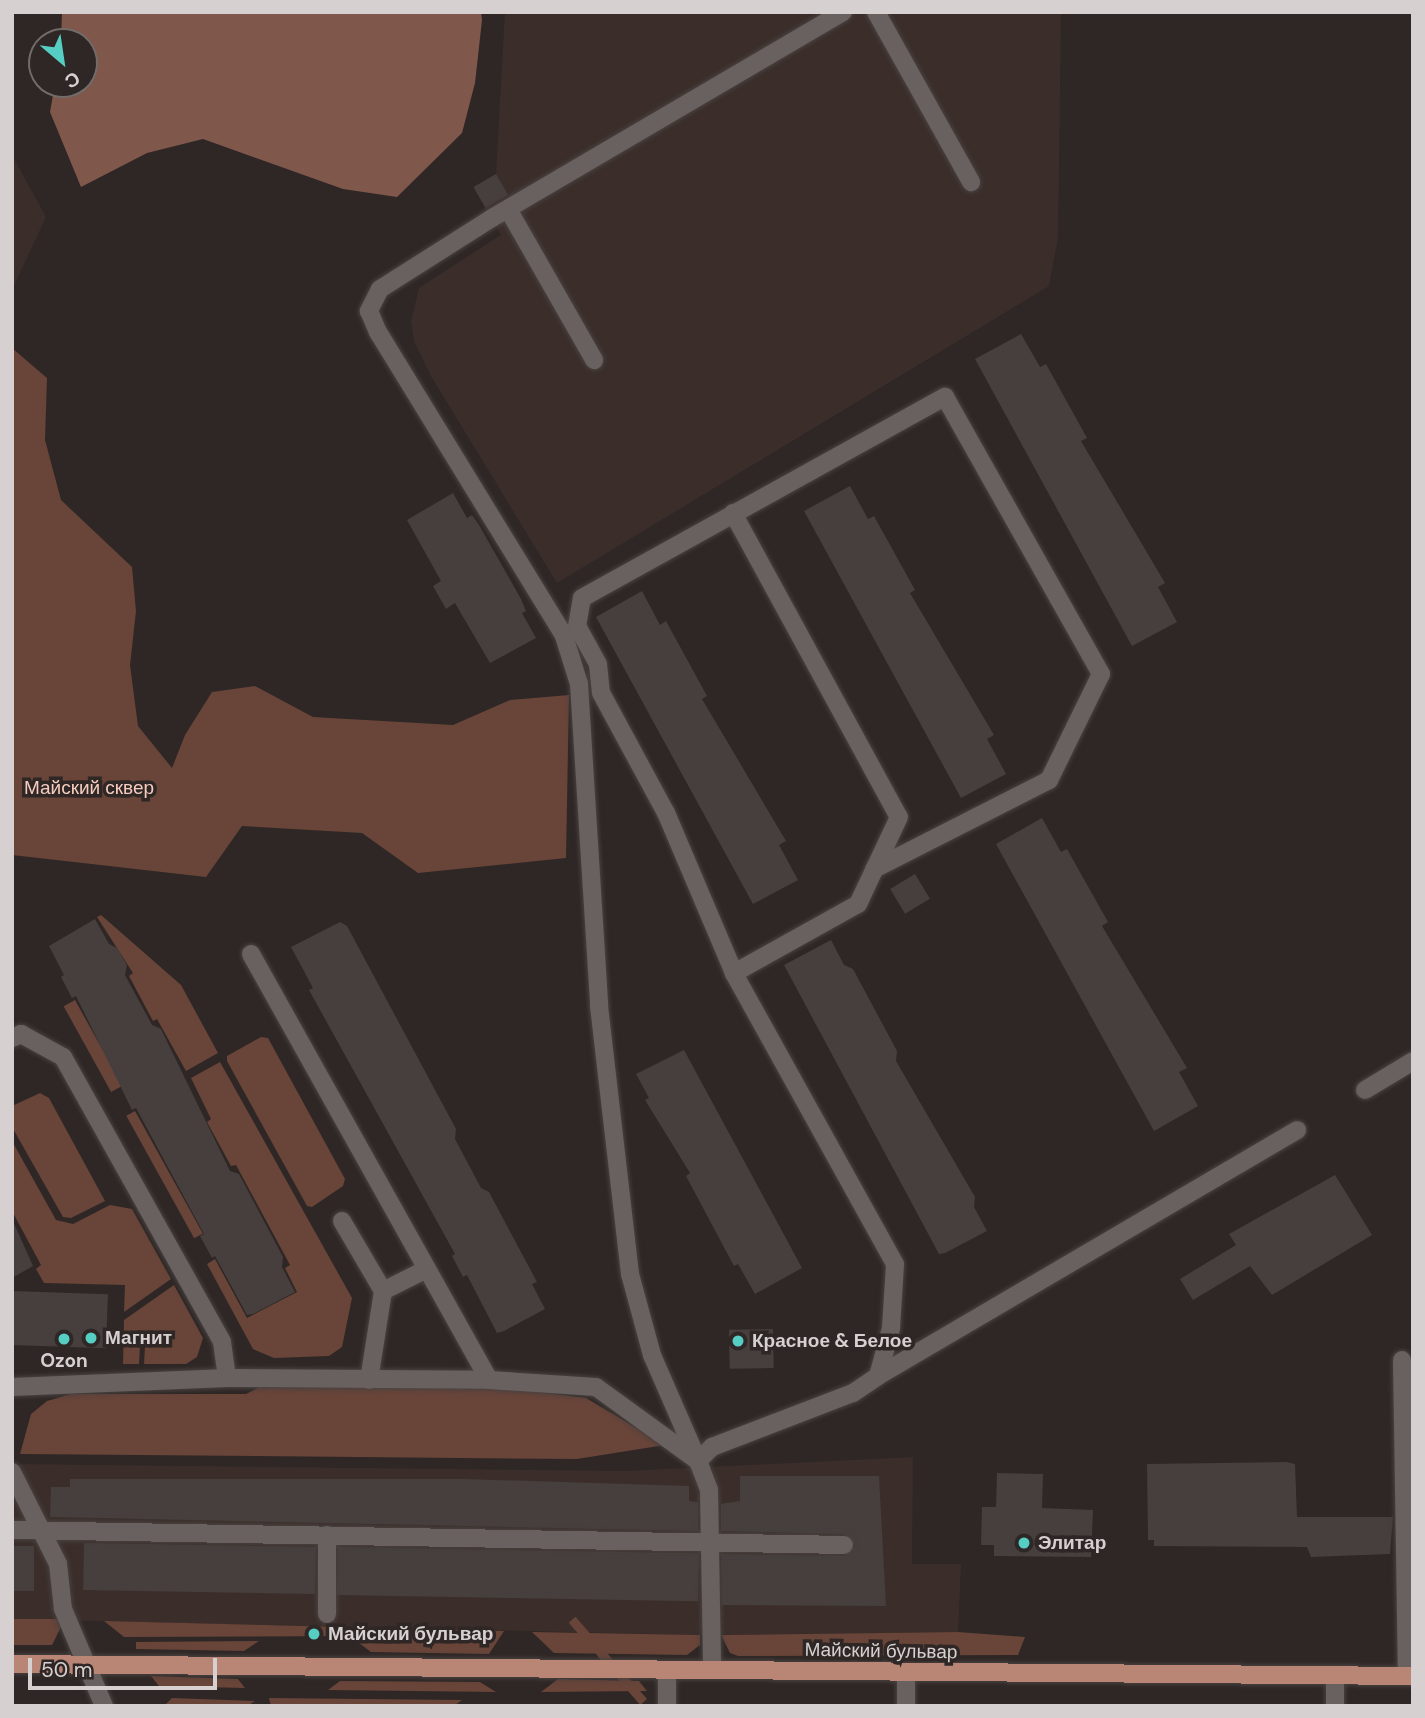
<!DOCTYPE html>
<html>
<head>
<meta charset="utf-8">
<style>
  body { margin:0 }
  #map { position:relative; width:1425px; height:1718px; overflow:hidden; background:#2e2725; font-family:"DM Sans",sans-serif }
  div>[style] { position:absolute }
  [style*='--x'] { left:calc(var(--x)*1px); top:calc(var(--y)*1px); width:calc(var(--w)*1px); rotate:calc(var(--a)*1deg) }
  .built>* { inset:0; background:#3b2e2a }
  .green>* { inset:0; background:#684439; transform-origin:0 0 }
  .forest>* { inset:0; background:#80574b }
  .building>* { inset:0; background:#463f3d; transform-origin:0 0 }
  .roads { filter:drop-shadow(0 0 2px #484240) drop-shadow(0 0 2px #484240) }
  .minor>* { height:18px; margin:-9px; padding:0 9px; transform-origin:9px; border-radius:9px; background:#69615f }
  .major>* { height:18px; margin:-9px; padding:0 9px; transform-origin:9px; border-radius:9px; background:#b98676 }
  .dots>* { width:19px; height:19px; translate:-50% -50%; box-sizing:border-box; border:4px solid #2e2725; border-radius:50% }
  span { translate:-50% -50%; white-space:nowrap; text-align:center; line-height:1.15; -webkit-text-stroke:7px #2e2725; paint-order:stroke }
  .park-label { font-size:19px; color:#f7ccbf }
  .poi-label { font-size:19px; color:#d6d1d0; font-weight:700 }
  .left { translate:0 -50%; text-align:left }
  .street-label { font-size:19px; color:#d6d1d0 }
  .frame { position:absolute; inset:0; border:14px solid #d6d1d0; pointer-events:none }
  .north { position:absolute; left:28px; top:28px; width:70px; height:70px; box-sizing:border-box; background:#2e2725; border:2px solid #716b69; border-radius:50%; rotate:151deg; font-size:19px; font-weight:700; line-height:28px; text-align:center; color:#d6d1d0 }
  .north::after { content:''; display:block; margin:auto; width:24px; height:32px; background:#56cec3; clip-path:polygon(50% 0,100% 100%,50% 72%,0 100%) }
  .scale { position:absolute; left:28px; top:1658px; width:189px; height:32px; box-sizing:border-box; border:4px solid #d6d1d0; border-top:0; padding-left:9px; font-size:21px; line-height:24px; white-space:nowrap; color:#d6d1d0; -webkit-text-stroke:5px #2e2725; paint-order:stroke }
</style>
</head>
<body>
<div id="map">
  <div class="built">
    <i style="clip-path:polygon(505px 12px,1061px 12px,1058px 237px,1049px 286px,557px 583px,431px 376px,414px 341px,411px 321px,419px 288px,501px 235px,474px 188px,496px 174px)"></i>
    <i style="clip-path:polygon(12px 155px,46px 217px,12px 290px)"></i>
    <i style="clip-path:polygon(913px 1457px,912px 1564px,961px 1564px,958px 1632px,700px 1635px,12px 1619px,12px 1464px,627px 1471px)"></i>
  </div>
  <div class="green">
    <i style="clip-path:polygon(12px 348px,47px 378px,45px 440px,61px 500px,132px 567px,136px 611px,130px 665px,138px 726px,172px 768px,185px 735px,212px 692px,255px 686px,313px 717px,453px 725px,510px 700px,569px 695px,566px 858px,418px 873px,362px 833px,242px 826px,206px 877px,12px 855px)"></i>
    <i style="clip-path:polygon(101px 915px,181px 985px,218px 1053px,186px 1071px,157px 1019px,153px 1021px,129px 976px,133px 973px,97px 917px)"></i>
    <i style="left:75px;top:1000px;width:98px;height:13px;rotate:61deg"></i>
    <i style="clip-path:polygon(261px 1037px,268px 1038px,345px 1179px,343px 1186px,312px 1207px,307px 1206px,227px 1061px,227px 1056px)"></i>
    <i style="clip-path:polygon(220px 1062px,352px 1298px,342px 1347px,329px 1356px,274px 1358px,253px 1349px,207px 1264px,215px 1259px,247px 1318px,297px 1292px,285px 1268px,290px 1265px,236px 1165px,231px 1166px,207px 1122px,211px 1119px,191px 1078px)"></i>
    <i style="clip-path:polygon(40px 1093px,49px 1098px,105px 1201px,71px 1218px,63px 1217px,12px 1127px,12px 1106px)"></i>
    <i style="left:135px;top:1111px;width:140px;height:10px;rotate:61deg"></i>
    <i style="clip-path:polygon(12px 1141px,56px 1220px,73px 1224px,110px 1205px,132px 1209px,171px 1279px,124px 1312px,125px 1285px,44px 1283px,36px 1269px,41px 1265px,12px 1211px)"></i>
    <i style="clip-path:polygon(174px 1285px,203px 1338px,197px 1357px,186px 1364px,144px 1364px,145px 1346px,140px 1346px,139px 1364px,123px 1364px,124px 1320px)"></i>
    <i style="clip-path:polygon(258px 1388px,506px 1388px,586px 1398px,665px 1445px,577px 1459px,20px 1454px,31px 1414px,47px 1401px,71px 1394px,246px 1394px)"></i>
    <i style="clip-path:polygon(12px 1619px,57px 1619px,61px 1627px,52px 1645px,12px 1645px)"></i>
    <i style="clip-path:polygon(104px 1621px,504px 1631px,489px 1654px,371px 1652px,359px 1643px,359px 1636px,124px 1637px)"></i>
    <i style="clip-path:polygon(532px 1632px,700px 1635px,700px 1645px,687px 1655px,554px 1653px)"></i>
    <i style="clip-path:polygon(958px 1632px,1025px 1637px,1018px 1655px,738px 1656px,730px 1653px,721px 1635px)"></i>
    <i style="clip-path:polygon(259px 1641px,244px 1651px,136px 1649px,136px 1642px)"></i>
    <i style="clip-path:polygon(151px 1676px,238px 1679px,245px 1688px,159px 1686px)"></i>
    <i style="clip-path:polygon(558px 1679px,639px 1681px,647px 1691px,541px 1692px)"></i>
    <i style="clip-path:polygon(340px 1681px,480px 1682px,496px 1692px,328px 1690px)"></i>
    <i style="clip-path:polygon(172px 1698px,255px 1701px,247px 1706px,164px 1706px)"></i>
    <i style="clip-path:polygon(269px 1698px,462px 1700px,454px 1706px,271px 1706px)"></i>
    <i style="left:647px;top:1699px;width:9px;height:109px;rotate:139deg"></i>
  </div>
  <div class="forest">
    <i style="clip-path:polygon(62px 12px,481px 12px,482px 20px,475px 83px,462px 133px,397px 197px,343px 189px,203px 139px,147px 153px,81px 187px,50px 112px,55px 84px,84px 84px,84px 42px,61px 42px)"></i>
  </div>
  <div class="building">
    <i style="left:496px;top:174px;width:24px;height:26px;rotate:60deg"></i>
    <i style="clip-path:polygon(1021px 334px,1040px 367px,1046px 364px,1087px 438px,1081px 441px,1165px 583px,1158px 587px,1177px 622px,1132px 646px,975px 359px)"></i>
    <i style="clip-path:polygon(850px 486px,868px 519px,874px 516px,915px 590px,910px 593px,994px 735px,987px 739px,1006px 774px,961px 798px,804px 511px)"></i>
    <i style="clip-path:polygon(453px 493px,467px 518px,472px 515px,479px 525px,521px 599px,526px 611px,522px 613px,536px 638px,490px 663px,455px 603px,446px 609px,433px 586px,441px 581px,407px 520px)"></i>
    <i style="clip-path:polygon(642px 591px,660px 625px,666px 621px,707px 696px,702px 699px,786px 841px,779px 845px,798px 880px,753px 904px,596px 617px)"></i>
    <i style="clip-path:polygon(1042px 818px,1061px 852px,1067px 849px,1108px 922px,1102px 926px,1187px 1068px,1179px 1072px,1198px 1106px,1154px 1131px,996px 844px)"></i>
    <i style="left:915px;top:874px;width:29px;height:29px;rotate:59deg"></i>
    <i style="clip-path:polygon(95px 919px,109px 944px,117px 948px,127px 965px,125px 975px,152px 1025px,161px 1029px,230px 1171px,239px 1174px,283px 1257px,282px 1267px,295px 1292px,253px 1314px,247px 1315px,215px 1256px,212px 1258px,200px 1236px,204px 1234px,136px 1108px,132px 1110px,76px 996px,72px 998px,61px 977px,64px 975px,49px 946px)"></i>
    <i style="clip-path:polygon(340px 922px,347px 926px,456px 1129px,455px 1139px,481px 1188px,489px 1192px,537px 1282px,532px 1284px,545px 1309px,504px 1331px,497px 1333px,467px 1275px,463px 1277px,452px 1256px,455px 1254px,309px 990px,313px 988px,291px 947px)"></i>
    <i style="clip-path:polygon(831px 940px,844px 965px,853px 969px,897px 1051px,896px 1061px,975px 1197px,974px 1207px,987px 1231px,945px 1253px,939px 1254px,784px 965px)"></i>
    <i style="clip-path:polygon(684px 1050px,802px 1268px,755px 1294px,738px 1264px,734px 1266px,686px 1176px,690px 1173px,645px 1100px,649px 1098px,636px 1074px)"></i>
    <i style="clip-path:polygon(1335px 1175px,1372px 1235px,1272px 1295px,1250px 1266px,1193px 1300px,1180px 1279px,1236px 1245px,1229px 1234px)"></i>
    <i style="clip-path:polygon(12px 1219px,33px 1266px,12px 1278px)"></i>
    <i style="left:12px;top:1291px;width:96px;height:54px;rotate:2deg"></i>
    <i style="left:773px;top:1329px;width:39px;height:44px;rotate:89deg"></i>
    <i style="clip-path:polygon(1286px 1462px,1295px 1464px,1297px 1517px,1393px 1517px,1390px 1554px,1311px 1557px,1307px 1547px,1154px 1546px,1154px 1540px,1148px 1540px,1147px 1464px)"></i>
    <i style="clip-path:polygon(997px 1473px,1043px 1474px,1042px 1508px,1093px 1510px,1091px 1557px,994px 1556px,994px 1545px,981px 1545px,982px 1507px,996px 1507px)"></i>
    <i style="clip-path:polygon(740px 1476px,879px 1476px,886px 1606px,722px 1605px,721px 1554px,844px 1556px,855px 1546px,844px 1534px,721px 1531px,721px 1504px,740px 1501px)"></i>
    <i style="clip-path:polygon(70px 1479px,464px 1479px,689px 1486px,689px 1501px,698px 1502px,698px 1531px,50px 1517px,51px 1487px,70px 1487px)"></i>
    <i style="left:84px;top:1543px;width:232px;height:47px;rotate:1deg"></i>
    <i style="left:12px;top:1546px;width:22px;height:45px"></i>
    <i style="left:338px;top:1547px;width:361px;height:48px;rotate:1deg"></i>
  </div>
  <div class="roads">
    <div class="minor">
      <i style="--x:843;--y:12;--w:407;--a:149.6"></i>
      <i style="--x:492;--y:218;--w:133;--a:147.6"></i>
      <i style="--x:380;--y:289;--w:25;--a:117"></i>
      <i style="--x:369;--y:311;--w:23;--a:67"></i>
      <i style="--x:378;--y:332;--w:356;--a:58.5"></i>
      <i style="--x:564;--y:636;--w:50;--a:72.6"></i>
      <i style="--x:579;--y:684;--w:323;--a:86.4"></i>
      <i style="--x:599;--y:1006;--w:270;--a:83.4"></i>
      <i style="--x:630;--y:1274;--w:84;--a:74.8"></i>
      <i style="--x:652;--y:1355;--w:116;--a:66.5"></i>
      <i style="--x:698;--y:1461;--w:20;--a:-45"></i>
      <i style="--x:712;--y:1447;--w:151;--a:-21"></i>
      <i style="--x:853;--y:1393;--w:30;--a:-34"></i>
      <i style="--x:878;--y:1376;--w:50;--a:-74.8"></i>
      <i style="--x:891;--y:1328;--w:64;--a:-86.4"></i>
      <i style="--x:895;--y:1264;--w:333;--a:-119"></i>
      <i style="--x:734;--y:973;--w:174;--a:-113"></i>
      <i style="--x:666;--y:813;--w:136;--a:-118.4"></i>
      <i style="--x:601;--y:693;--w:29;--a:-96"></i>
      <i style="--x:598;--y:664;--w:43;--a:-118.9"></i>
      <i style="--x:577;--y:626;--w:28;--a:-80"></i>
      <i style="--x:582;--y:598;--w:415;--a:-29"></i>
      <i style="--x:945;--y:397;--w:318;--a:60.6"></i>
      <i style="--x:1101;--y:674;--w:118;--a:116.1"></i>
      <i style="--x:1049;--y:780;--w:196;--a:153"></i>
      <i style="--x:876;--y:12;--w:195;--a:60.8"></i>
      <i style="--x:508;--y:209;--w:174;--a:60.3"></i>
      <i style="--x:733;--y:513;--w:346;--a:61.4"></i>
      <i style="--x:899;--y:817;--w:96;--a:115.2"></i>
      <i style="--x:858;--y:904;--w:142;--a:150.9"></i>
      <i style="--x:251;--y:954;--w:488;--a:60.8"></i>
      <i style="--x:12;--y:1038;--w:10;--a:-24"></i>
      <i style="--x:21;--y:1034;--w:48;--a:28.7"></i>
      <i style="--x:63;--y:1057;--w:326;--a:60.8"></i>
      <i style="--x:222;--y:1342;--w:36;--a:82"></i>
      <i style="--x:227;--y:1378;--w:215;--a:177.6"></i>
      <i style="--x:1365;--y:1090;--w:56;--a:-31.1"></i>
      <i style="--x:342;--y:1221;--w:81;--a:59.6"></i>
      <i style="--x:383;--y:1291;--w:90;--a:98.9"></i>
      <i style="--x:383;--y:1291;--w:49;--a:-26.6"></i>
      <i style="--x:1402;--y:1360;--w:316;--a:89.1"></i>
      <i style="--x:878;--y:1376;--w:486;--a:-30.4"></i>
      <i style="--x:227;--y:1378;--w:262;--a:0.4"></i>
      <i style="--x:489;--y:1380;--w:107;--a:3.7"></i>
      <i style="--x:596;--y:1387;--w:126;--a:36"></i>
      <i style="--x:698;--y:1461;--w:31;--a:69"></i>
      <i style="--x:709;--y:1490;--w:180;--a:89"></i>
      <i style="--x:12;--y:1472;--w:103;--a:63.4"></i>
      <i style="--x:58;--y:1564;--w:45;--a:83.7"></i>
      <i style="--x:63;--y:1609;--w:105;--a:67.1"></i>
      <i style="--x:12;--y:1530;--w:832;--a:1.03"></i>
      <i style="--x:327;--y:1614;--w:79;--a:-90"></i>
      <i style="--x:906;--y:1672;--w:34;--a:90"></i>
      <i style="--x:1335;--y:1677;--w:29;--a:90"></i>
      <i style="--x:667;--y:1706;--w:36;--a:-90"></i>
    </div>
    <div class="major">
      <i style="--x:12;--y:1664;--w:1401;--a:0.49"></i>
    </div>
  </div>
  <div class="dots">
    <i style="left:91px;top:1338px;background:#56cec3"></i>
    <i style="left:64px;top:1339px;background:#56cec3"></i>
    <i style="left:738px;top:1341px;background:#56cec3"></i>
    <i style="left:1024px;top:1543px;background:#56cec3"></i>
    <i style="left:314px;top:1634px;background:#56cec3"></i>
  </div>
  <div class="park-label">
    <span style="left:89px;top:788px">Майский сквер</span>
  </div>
  <div class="poi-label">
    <span class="left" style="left:105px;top:1338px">Магнит</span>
    <span class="left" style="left:752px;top:1341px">Красное &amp; Белое</span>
    <span style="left:64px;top:1361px">Ozon</span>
    <span class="left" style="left:1038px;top:1543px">Элитар</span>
    <span class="left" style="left:328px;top:1634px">Майский бульвар</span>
  </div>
  <div class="street-label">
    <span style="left:881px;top:1651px;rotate:1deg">Майский бульвар</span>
  </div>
  <div class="frame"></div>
  <div class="north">С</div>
  <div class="scale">50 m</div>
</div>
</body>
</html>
